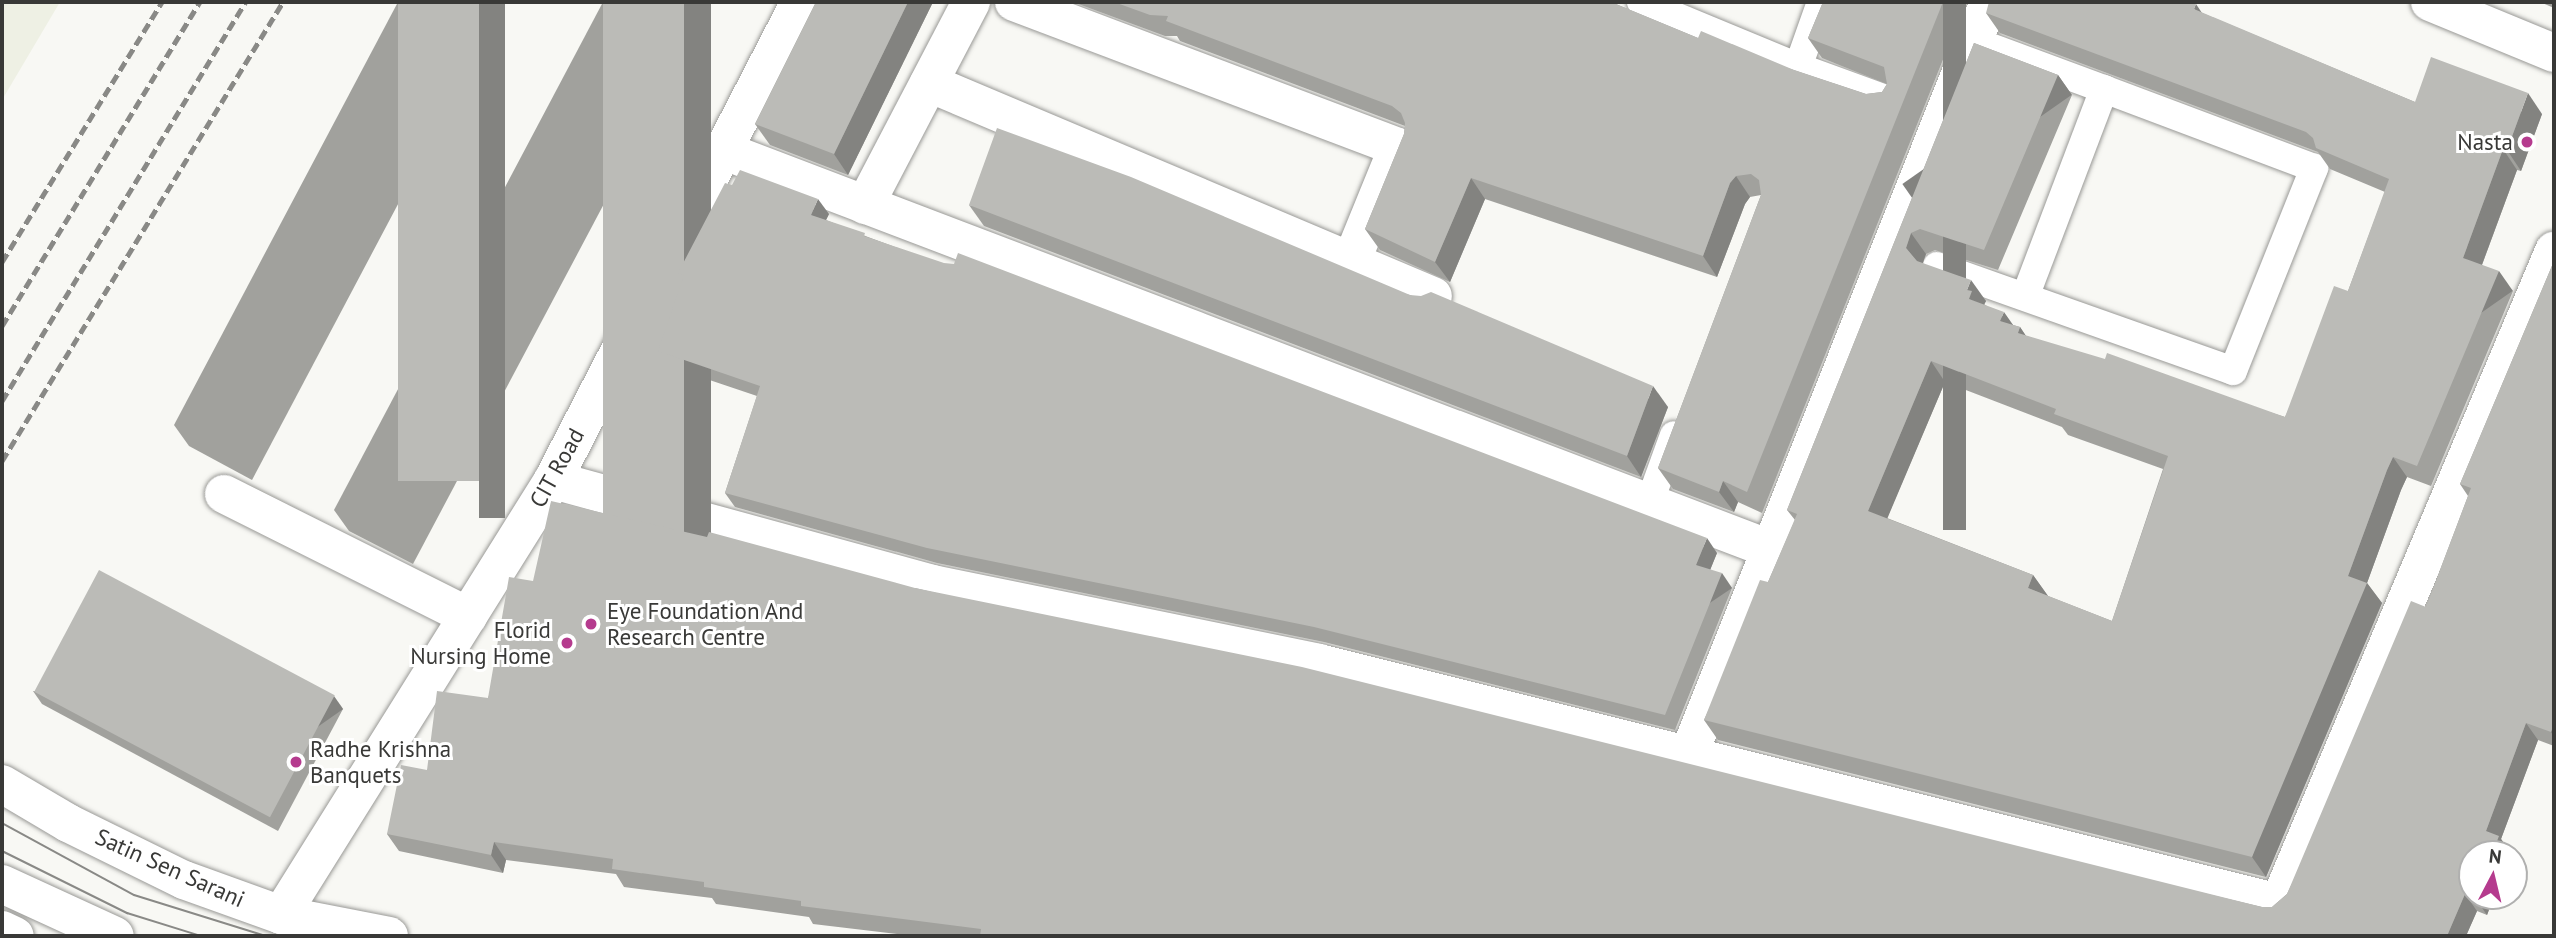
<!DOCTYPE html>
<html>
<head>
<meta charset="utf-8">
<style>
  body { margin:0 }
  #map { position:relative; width:2556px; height:938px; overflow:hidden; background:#f8f8f4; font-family:"PT Sans",sans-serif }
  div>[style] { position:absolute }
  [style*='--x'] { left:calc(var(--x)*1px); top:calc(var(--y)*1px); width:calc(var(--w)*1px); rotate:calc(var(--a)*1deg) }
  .built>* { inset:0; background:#eef0e4 }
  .roads { filter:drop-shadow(0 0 2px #999996) drop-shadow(0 0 2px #999996) }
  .lane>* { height:28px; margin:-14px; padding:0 14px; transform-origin:14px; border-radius:14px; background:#fff }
  .street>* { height:38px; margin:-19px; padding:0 19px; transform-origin:19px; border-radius:19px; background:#fff }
  .secondary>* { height:38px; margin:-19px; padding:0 19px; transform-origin:19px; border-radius:19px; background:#fff }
  .tram>* { height:2px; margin:-1px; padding:0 1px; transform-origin:1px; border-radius:1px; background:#898986 }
  .rail>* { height:5px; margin-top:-2.5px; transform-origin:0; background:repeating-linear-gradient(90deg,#898986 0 10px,transparent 0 15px) }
  .wall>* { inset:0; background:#a1a19d }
  .shaded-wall>* { inset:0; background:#838380; transform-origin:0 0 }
  .building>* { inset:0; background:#bbbbb7; transform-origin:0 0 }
  .dots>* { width:19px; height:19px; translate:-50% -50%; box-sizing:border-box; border:4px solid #fff; border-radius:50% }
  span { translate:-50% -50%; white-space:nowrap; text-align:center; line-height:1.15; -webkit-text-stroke:6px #fff; paint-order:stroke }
  .poi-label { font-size:23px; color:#393937 }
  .right { translate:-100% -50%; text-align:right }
  .left { translate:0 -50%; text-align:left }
  .street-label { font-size:23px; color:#393937 }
  .frame { position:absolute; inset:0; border:4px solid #393937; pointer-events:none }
  .north { position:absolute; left:2458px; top:840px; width:70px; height:70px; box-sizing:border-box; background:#fff; border:2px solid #b0b0af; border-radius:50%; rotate:7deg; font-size:19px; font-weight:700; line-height:28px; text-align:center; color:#393937 }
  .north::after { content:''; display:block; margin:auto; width:24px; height:32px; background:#b53b8e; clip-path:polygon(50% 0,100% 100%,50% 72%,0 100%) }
</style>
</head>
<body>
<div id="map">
  <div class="built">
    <i style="clip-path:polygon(2px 2px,60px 2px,2px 100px)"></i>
  </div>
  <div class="roads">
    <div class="lane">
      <i style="--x:1641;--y:2;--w:170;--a:22.5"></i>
      <i style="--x:1798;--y:67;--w:94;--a:20"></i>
      <i style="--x:1974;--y:41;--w:139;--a:20.3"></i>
      <i style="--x:1798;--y:67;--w:69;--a:-70.5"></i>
      <i style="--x:1937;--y:266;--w:314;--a:19.5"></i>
      <i style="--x:2233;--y:371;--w:219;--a:-68.2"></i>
      <i style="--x:2314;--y:168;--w:224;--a:-159.4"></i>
      <i style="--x:2104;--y:89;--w:222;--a:110.8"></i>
      <i style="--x:1649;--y:504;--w:73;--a:-70.1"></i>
    </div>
    <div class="street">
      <i style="--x:1014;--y:2;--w:410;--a:20.7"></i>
      <i style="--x:1398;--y:147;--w:124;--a:112.2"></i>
      <i style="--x:2430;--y:2;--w:134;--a:22.4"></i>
      <i style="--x:929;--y:83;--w:547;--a:22.91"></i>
      <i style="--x:722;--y:150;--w:1124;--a:20.85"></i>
      <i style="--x:865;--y:205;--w:229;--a:-62.4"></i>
      <i style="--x:553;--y:480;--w:393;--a:15.3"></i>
      <i style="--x:932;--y:584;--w:395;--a:11.5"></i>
      <i style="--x:1319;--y:663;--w:990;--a:14.04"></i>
      <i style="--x:2279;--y:903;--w:708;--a:-67.13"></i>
      <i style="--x:224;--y:494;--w:273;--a:26.6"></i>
      <i style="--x:1689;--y:754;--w:810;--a:-68.25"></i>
      <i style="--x:2;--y:930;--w:14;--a:25"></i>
    </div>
    <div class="secondary">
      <i style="--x:2;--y:784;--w:77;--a:30.6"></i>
      <i style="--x:68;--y:823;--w:129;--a:26.2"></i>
      <i style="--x:184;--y:880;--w:103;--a:19.8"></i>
      <i style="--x:281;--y:915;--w:110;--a:11"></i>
      <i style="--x:2;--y:884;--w:124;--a:24.7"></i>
      <i style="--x:281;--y:915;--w:513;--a:-57.98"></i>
      <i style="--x:553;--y:480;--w:538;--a:-62.67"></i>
    </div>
  </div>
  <div class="tram">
    <i style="--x:2;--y:823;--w:150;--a:28.6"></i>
    <i style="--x:134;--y:895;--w:138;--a:17.3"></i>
    <i style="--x:2;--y:851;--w:140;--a:26.4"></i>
    <i style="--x:127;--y:913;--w:77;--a:17.3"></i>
  </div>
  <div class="rail">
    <i style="--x:2;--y:262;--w:305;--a:-58.4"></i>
    <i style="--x:2;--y:326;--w:380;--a:-58.6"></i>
    <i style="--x:2;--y:401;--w:468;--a:-58.6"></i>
    <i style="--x:2;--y:461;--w:538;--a:-58.53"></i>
  </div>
  <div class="wall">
    <i style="clip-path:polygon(398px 2px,505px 2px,252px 480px,189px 446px,174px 425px)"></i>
    <i style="clip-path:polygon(603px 2px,711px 2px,413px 564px,349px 531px,334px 510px)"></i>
    <i style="clip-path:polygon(816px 2px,933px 2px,848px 175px,770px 145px,755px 124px)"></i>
    <i style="clip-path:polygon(1073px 2px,1611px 2px,1698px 38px,1866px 94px,1882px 92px,1887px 84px,1822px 58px,1808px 38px,1823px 2px,1966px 2px,1762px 513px,1738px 502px,1734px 512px,1673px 489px,1658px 468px,1761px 195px,1750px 197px,1745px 204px,1717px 277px,1485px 199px,1450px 282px,1380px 250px,1365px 229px,1404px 134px,1405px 126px,1180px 41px,1177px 36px,1165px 36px)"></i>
    <i style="clip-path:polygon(2540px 2px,2554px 2px,2554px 8px)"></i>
    <i style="clip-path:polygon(evenodd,1986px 13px,2202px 13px,2415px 102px,2542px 114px,2521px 171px,2517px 170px,2482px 265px,2513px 291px,2431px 486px,2407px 477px,2401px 490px,2367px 583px,2382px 603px,2266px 877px,1718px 740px,1704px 720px,1768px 582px,1795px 520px,1787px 510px,1974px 43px,2058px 75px,2072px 95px,1998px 270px,1935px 250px,1926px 254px,1922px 263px,1986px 301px,1984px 304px,2013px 325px,2020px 327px,2026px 336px,2285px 417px,2348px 291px,2385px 192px,2330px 169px,2318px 152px,2000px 33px,1986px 13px,1945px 382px,2062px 427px,2068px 435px,2163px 469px,2112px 621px,2048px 596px,2033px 575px,1887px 518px,1945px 382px)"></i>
    <i style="clip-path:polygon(732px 185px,829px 214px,826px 220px,868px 237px,1717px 553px,1710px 570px,1732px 588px,1675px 730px,1324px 642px,937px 563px,735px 507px,725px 493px,757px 396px,668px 366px,658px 351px,683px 279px,678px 273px)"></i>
    <i style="clip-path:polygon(969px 205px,1410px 295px,1668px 407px,1641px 477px,984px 226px)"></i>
    <i style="clip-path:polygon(2554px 261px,2554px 746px,2538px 740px,2501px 839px,2511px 853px,2487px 915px,2477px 911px,2466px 936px,913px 936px,813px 924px,809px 917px,716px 904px,712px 898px,624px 887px,616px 874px,506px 860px,503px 873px,399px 851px,387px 834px,427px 770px,488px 698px,533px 581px,915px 588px,2262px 907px,2272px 907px,2287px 894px,2426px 607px,2468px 496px,2460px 484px)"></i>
    <i style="clip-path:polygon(33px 691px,343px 709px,278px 831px,42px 704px)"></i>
  </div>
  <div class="shaded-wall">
    <i style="left:479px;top:2px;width:26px;height:516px"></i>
    <i style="left:684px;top:2px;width:27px;height:611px"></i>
    <i style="clip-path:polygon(908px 2px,933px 2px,848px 175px,834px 154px)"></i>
    <i style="left:1943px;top:2px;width:23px;height:528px"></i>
    <i style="clip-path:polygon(2196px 4px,2210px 25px,2194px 9px)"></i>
    <i style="left:2058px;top:75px;width:24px;height:190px;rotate:55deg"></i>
    <i style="clip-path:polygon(2528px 93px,2542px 114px,2521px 171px,2507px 150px)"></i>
    <i style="clip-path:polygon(2503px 149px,2517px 170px,2477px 278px,2463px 258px)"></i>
    <i style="clip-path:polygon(1736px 176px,1750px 197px,1745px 204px,1717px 277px,1703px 256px,1730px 183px)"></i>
    <i style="clip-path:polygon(1471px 178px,1485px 199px,1450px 282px,1435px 262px)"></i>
    <i style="clip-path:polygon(818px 199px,829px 214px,821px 230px,811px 215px)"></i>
    <i style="clip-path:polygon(1911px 233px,1926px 254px,1921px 268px,1906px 248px)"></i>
    <i style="left:2499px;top:271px;width:24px;height:212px;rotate:55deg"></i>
    <i style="clip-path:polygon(1971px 280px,1986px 301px,1983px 307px,1969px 299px,1967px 290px)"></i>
    <i style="clip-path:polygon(2004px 312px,2018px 332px,2020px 327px,2034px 348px,2000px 321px)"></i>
    <i style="clip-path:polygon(1931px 361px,1945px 382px,1882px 531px,1868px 511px)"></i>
    <i style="clip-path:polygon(1653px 386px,1668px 407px,1641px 477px,1627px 456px)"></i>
    <i style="clip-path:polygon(2393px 457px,2407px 477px,2401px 490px,2367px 583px,2382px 603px,2266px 877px,2252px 857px,2348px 576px,2387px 470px)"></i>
    <i style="clip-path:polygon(1723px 481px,1738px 502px,1734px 512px,1719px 492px)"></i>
    <i style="clip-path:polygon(1707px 538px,1717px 553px,1706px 580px,1696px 565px)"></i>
    <i style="left:1722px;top:573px;width:18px;height:153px;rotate:56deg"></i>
    <i style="clip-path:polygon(2033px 575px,2048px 596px,2028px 588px)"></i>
    <i style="left:334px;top:696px;width:16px;height:138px;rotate:55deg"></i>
    <i style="clip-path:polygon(2526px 723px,2538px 740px,2501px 839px,2511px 853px,2511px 854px,2492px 854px,2486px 831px)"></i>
    <i style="clip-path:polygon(2554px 724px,2554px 737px,2551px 732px)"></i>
    <i style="clip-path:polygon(494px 842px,506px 860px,503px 873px,491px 855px)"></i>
    <i style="clip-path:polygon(2465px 894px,2477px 911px,2466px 936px,2447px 936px)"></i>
    <i style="clip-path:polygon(2475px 896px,2494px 896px,2487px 915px,2475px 898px)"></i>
  </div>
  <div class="building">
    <i style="left:398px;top:2px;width:81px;height:479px"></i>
    <i style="left:603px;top:2px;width:81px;height:575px"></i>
    <i style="clip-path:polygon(816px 2px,908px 2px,834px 154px,755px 124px)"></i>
    <i style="clip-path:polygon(1114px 2px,1611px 2px,1698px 38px,1701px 31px,1794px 70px,1866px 94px,1882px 92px,1887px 84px,1884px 67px,1808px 38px,1823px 2px,1943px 2px,1747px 492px,1723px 481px,1719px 492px,1658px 468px,1761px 195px,1759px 180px,1751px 174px,1736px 176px,1730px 183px,1703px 256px,1471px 178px,1435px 262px,1365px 229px,1404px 134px,1405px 123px,1401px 113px,1392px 106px,1166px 21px,1168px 16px,1150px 15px)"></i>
    <i style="clip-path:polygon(evenodd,1989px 2px,2189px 2px,2196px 4px,2194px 9px,2415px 102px,2431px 57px,2528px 93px,2507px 150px,2503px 149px,2463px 258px,2499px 271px,2417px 466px,2393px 457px,2387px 470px,2348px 576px,2367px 583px,2252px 857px,1704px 720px,1760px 580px,1768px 582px,1797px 514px,1787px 510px,1974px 43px,2058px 75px,1984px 250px,1920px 229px,1911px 233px,1906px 248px,1917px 261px,1971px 280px,1967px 290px,1972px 291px,1969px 299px,2004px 312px,2000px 321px,2020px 327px,2018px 333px,2105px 359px,2107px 353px,2285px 417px,2334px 286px,2348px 291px,2389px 179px,2316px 148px,2313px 138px,2306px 132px,1986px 13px,1989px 2px,1931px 361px,2056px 409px,2054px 414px,2168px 456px,2112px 621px,2028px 588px,2033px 575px,1868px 511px,1931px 361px)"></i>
    <i style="clip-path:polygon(997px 128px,1131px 177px,1410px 295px,1421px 296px,1431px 292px,1653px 386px,1627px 456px,969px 205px)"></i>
    <i style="clip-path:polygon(740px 170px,818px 199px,811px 215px,865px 233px,864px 236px,944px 263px,954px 264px,958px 253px,1707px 538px,1696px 565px,1722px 573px,1665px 715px,1314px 627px,927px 548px,725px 493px,760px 386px,658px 351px,684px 275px,678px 273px,725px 183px,732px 185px)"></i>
    <i style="clip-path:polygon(2554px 261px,2554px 724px,2551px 732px,2526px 723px,2486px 831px,2499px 836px,2492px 854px,2472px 854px,2472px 896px,2475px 896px,2475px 898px,2465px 894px,2447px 936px,980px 936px,981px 929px,801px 906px,801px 901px,704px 887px,704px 882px,612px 869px,613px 859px,494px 842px,491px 855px,387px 834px,401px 765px,427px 770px,437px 691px,488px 698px,509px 577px,533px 581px,551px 501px,707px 537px,709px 532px,915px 588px,1302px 667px,2262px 907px,2272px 907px,2287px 894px,2411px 601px,2426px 607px,2471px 488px,2460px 484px)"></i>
    <i style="left:99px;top:570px;width:267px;height:138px;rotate:28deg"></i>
  </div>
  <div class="dots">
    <i style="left:2527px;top:142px;background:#b53b8e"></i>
    <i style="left:591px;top:624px;background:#b53b8e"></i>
    <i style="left:567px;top:643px;background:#b53b8e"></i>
    <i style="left:296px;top:762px;background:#b53b8e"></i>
  </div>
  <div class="poi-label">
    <span class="right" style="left:2513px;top:142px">Nasta</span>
    <span class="left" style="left:607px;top:624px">Eye Foundation And<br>Research Centre</span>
    <span class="right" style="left:551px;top:643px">Florid<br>Nursing Home</span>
    <span class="left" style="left:310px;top:762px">Radhe Krishna<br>Banquets</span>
  </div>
  <div class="street-label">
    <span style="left:557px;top:468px;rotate:-61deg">CIT Road</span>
    <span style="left:170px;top:868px;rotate:24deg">Satin Sen Sarani</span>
  </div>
  <div class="frame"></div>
  <div class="north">N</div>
</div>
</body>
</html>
